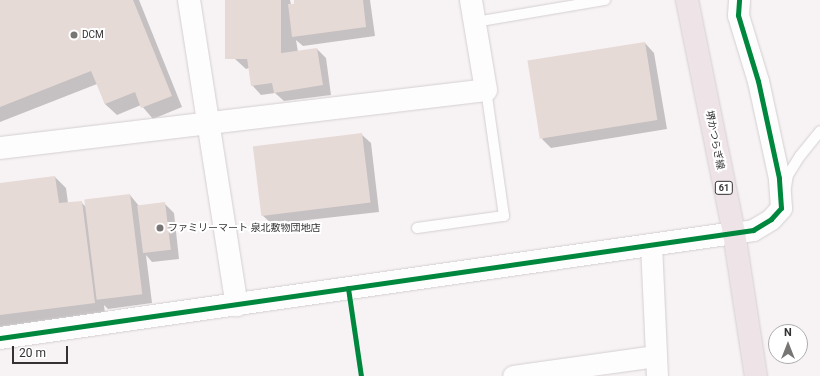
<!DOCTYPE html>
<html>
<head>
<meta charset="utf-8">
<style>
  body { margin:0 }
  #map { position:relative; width:820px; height:376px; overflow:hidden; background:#f7f2f3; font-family:Roboto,"Noto Sans JP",sans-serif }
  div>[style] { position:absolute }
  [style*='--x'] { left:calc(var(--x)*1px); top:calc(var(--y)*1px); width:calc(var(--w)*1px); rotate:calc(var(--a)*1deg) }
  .shadow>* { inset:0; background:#0003 }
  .building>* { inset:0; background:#e6dad7; transform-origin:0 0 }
  .path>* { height:2.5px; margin-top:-1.25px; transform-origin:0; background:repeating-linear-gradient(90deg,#d5d3d3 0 2px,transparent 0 5px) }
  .roads { filter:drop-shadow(0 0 1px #d4d0d1) drop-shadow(0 0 1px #d4d0d1) }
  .service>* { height:10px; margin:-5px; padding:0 5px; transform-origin:5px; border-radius:5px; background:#fefdfd }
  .minor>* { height:21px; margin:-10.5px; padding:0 10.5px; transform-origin:10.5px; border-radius:10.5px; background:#fefdfd }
  .tertiary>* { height:22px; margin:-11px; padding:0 11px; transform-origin:11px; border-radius:11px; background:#fefdfd }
  .primary>* { height:22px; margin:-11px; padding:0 11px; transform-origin:11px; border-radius:11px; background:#eee4e8 }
  .cycleway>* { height:5px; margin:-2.5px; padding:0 2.5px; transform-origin:2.5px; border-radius:2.5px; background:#00873e }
  .dots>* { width:11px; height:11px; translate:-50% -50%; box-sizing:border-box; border:2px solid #fff; border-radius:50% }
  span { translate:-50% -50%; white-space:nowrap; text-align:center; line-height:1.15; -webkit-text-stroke:4px #fff; paint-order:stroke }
  .shield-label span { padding:1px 3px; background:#fff; border:1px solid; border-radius:3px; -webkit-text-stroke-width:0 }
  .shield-label { font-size:9px; color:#343131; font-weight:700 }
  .poi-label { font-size:10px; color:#343131 }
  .left { translate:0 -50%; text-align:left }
  .street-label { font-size:10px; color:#343131 }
  .north { position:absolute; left:768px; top:324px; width:40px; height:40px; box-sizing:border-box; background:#fff; border:1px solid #aeadad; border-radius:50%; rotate:0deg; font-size:11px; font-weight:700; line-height:16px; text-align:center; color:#343131 }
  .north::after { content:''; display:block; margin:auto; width:14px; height:18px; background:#787575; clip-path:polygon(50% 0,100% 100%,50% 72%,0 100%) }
  .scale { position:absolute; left:12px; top:346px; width:56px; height:18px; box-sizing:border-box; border:2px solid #343131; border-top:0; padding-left:5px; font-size:12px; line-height:14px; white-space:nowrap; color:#343131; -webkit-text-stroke:3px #fff; paint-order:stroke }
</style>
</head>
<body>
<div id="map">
  <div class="shadow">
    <i style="clip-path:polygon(0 0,139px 0,182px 107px,153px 119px,141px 105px,117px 115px,105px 104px,97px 84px,0 122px)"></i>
    <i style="clip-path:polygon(226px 0,290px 0,291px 5px,295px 4px,295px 0,370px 0,375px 36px,303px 46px,296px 40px,298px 52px,317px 49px,326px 58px,331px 95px,284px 101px,275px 93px,261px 95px,252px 85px,249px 68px,246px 69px,234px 58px)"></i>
    <i style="clip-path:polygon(645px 43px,654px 53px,667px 129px,551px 148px,542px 139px)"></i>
    <i style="clip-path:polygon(361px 134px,371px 143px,379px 212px,272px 224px,262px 215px)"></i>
    <i style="clip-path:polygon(55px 177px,66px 188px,68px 203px,81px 202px,86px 207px,130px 195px,139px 206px,164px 203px,174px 213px,179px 259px,152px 262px,146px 255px,152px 303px,108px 309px,104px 305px,105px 314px,0 328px,0 184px)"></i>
  </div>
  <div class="building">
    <i style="clip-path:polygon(0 0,133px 0,172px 96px,141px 108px,135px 92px,105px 104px,91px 71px,0 107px)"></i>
    <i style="left:225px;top:0;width:56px;height:59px"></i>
    <i style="clip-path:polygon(294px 0,363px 0,366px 27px,292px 37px,288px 4px,294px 4px)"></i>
    <i style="left:645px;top:42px;width:79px;height:119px;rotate:81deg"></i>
    <i style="clip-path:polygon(317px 48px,323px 85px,274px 93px,272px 83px,251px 86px,247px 58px)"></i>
    <i style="left:362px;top:133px;width:70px;height:110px;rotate:83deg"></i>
    <i style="clip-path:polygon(55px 176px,59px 203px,82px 201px,95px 303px,0 315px,0 183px)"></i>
    <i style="left:130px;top:194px;width:101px;height:46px;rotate:83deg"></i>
    <i style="left:165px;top:202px;width:48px;height:28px;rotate:83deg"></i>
  </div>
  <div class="path">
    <i style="--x:351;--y:309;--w:68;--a:81.5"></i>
  </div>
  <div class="roads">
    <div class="service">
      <i style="--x:475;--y:22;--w:132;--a:-9.6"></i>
      <i style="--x:786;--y:187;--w:12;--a:-81"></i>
      <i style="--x:788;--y:175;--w:22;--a:-58"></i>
      <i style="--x:800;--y:156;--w:32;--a:-51"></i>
      <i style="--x:417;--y:228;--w:88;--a:-7.9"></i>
      <i style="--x:504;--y:216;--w:127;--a:-98.1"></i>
    </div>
    <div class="minor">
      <i style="--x:734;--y:233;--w:19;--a:-9"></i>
      <i style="--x:753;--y:230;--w:21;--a:-31"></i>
      <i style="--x:771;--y:219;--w:15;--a:-48"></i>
      <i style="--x:781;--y:208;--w:30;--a:-94"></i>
      <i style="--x:779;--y:178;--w:99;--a:-102.2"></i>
      <i style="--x:758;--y:81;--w:69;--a:-106.9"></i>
      <i style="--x:738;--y:15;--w:15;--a:-86"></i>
      <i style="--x:651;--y:244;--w:132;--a:87.4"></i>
      <i style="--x:513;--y:376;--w:144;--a:-8"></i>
    </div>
    <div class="tertiary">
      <i style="--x:189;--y:0;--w:309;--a:81.1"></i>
      <i style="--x:0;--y:148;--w:489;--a:-6.8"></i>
      <i style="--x:486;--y:90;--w:91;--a:-99.5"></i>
      <i style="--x:0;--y:338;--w:741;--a:-8.14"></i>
    </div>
    <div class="primary">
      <i style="--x:687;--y:0;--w:238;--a:78.6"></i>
      <i style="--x:734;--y:233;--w:145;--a:81.3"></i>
    </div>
  </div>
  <div class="cycleway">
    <i style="--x:348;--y:288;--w:89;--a:81.6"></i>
    <i style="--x:0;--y:338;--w:761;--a:-8.16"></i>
    <i style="--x:753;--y:230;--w:21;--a:-31"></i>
    <i style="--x:771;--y:219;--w:15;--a:-48"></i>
    <i style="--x:781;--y:208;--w:30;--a:-94"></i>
    <i style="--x:779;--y:178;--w:99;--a:-102.2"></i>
    <i style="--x:758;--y:81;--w:69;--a:-106.9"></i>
    <i style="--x:738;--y:15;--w:15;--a:-86"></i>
  </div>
  <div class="dots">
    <i style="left:74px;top:35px;background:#787575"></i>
    <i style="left:160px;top:228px;background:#787575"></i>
  </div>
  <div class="shield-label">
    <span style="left:724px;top:188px">61</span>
  </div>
  <div class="poi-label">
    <span class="left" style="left:82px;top:35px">DCM</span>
    <span class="left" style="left:168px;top:228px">ファミリーマート 泉北敷物団地店</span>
  </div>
  <div class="street-label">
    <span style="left:715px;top:140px;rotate:79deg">堺かつらぎ線</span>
  </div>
  <div class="north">N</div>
  <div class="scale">20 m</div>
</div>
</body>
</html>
